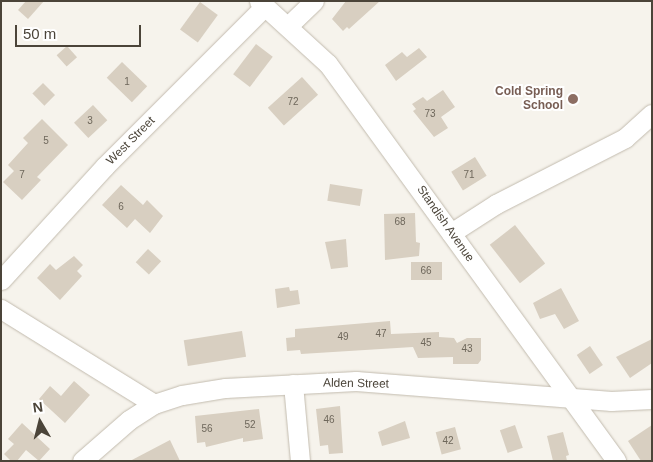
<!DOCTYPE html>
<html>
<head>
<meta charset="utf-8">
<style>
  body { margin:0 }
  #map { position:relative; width:653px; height:462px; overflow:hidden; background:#f6f3ec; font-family:Arial,sans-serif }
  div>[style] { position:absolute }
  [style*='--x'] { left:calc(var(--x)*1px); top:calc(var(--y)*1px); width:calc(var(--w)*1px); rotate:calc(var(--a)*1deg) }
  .building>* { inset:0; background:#d8cfc1; transform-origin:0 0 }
  .roads { filter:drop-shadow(0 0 1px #c2bbae) drop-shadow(0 0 1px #c2bbae) }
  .minor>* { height:19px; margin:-9.5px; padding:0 9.5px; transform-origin:9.5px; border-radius:9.5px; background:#fff }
  .dots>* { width:14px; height:14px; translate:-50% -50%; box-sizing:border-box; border:2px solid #fff; border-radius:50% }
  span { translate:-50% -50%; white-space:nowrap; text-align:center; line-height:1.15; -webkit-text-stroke:4px #fff; paint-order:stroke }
  .number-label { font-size:10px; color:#6e675b }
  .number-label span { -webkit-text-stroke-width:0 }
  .education-label { font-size:12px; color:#785e54; font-weight:700 }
  .right { translate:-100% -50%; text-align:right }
  .street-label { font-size:12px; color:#4b4439 }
  .frame { position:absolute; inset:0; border:2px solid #4b4439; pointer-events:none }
  .north { position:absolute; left:15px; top:397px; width:50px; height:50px; -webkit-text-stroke:4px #fff; paint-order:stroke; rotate:352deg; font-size:14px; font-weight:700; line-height:20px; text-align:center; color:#4b4439 }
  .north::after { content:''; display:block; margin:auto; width:18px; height:22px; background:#4b4439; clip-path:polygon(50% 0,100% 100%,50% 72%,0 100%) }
  .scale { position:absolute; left:15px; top:25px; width:126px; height:22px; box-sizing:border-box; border:2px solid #4b4439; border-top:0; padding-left:6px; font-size:15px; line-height:18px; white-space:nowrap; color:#4b4439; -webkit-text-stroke:4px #fff; paint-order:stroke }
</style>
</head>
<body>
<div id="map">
  <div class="building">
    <i style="clip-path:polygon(26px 1px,44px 1px,28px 19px,18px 10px)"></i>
    <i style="clip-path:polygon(346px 1px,380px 1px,349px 29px,347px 27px,343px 31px,332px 19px)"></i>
    <i style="left:200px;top:2px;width:22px;height:34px;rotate:36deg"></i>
    <i style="left:256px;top:44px;width:21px;height:38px;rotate:37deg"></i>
    <i style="left:67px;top:46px;width:15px;height:14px;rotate:48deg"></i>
    <i style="clip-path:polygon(419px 48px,427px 57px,396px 81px,385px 65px,402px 52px,407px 57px)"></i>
    <i style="left:122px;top:62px;width:35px;height:22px;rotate:44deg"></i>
    <i style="left:302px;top:77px;width:24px;height:46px;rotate:48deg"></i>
    <i style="left:43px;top:83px;width:17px;height:15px;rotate:45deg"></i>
    <i style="clip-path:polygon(443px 90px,455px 107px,441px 117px,448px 128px,434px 137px,413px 111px,416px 109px,412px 104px,423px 97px,427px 101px)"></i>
    <i style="left:93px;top:105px;width:21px;height:26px;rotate:47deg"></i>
    <i style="clip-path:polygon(42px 119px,68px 145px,37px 177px,41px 180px,22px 200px,3px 182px,14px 171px,8px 165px,28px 143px,23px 138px)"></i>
    <i style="left:475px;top:157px;width:22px;height:28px;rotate:58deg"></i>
    <i style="left:330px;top:184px;width:33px;height:17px;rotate:9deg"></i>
    <i style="clip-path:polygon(121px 185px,143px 205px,147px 200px,163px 216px,150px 233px,135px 219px,127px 228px,102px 205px)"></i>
    <i style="clip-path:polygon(415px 213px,416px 242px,420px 243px,419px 256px,385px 260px,384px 214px)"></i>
    <i style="left:515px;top:225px;width:49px;height:32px;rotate:52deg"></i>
    <i style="clip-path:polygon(346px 239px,348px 267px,331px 269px,325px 242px)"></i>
    <i style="left:148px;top:249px;width:18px;height:18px;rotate:43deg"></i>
    <i style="clip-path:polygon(74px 256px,83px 265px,77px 271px,82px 276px,60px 300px,37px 278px,50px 264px,56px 270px)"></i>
    <i style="left:411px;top:262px;width:31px;height:18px"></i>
    <i style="clip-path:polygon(289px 287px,290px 291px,298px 290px,300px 304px,277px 308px,275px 289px)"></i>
    <i style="clip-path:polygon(561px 288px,579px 321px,564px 329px,555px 314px,540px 319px,533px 303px)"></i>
    <i style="clip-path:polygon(390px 321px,391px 334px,439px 332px,439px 337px,454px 338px,457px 343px,467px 338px,481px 338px,481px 360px,478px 364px,453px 364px,453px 357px,418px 358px,413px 347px,301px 354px,300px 350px,287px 351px,286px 338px,295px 337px,295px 329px)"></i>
    <i style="left:242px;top:331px;width:26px;height:59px;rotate:81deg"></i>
    <i style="clip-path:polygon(652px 339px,652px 363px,630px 378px,616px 357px)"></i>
    <i style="left:590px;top:346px;width:23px;height:16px;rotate:56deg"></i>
    <i style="clip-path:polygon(74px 381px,90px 395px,65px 423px,39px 399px,50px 386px,61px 396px)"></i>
    <i style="clip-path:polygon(340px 406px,343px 453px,329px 454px,328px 445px,320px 446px,316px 409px)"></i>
    <i style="clip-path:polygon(259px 409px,263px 439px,243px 442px,243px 438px,206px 447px,205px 442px,197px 443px,195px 416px)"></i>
    <i style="clip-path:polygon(405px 421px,410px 438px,382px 446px,378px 432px)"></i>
    <i style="clip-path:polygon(22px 423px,50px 449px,39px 461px,26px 450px,17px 461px,11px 461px,4px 454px,14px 444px,8px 439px)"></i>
    <i style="left:515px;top:425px;width:24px;height:16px;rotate:71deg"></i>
    <i style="clip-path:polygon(652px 425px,652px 461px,641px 461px,628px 441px)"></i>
    <i style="left:455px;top:427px;width:23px;height:20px;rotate:75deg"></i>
    <i style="clip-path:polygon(563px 432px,569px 455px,566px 456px,567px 461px,553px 461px,547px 436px)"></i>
    <i style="clip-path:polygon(170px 440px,180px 461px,130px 461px)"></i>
  </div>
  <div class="roads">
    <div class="minor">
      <i style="--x:259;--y:1;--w:93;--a:42.4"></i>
      <i style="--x:328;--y:64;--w:490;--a:54"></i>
      <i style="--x:288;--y:26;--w:36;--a:-44"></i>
      <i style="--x:451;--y:233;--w:54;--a:-32.8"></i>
      <i style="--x:496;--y:204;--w:145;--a:-27.1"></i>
      <i style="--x:625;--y:138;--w:36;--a:-42"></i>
      <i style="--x:1;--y:280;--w:154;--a:-47.6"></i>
      <i style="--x:105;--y:166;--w:226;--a:-45"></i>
      <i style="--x:1;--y:309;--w:180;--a:31.8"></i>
      <i style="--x:293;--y:384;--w:77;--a:84.8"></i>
      <i style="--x:82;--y:461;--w:62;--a:-41.1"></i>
      <i style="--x:129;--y:420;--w:30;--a:-33"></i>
      <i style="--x:154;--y:404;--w:29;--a:-18"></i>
      <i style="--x:182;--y:395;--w:44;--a:-9.2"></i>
      <i style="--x:225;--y:388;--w:131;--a:-3.1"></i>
      <i style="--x:356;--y:381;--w:256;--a:4.5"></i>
      <i style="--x:611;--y:401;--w:41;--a:-2.8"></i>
    </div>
  </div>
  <div class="dots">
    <i style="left:573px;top:99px;background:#8d6e63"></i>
  </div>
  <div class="number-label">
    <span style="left:127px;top:82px">1</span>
    <span style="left:293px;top:102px">72</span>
    <span style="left:430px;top:114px">73</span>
    <span style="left:90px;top:121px">3</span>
    <span style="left:46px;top:141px">5</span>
    <span style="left:22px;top:175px">7</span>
    <span style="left:469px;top:175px">71</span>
    <span style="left:121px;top:207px">6</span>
    <span style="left:400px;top:222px">68</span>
    <span style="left:426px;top:271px">66</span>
    <span style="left:381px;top:334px">47</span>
    <span style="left:343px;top:337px">49</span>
    <span style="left:426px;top:343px">45</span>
    <span style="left:467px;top:349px">43</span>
    <span style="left:329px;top:420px">46</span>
    <span style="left:250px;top:425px">52</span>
    <span style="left:207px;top:429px">56</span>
    <span style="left:448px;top:441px">42</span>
  </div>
  <div class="education-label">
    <span class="right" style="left:563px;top:99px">Cold Spring<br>School</span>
  </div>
  <div class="street-label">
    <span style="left:131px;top:141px;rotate:-45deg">West Street</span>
    <span style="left:445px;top:224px;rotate:55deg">Standish Avenue</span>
    <span style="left:356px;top:384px;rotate:1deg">Alden Street</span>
  </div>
  <div class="frame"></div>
  <div class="north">N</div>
  <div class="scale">50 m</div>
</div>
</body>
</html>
